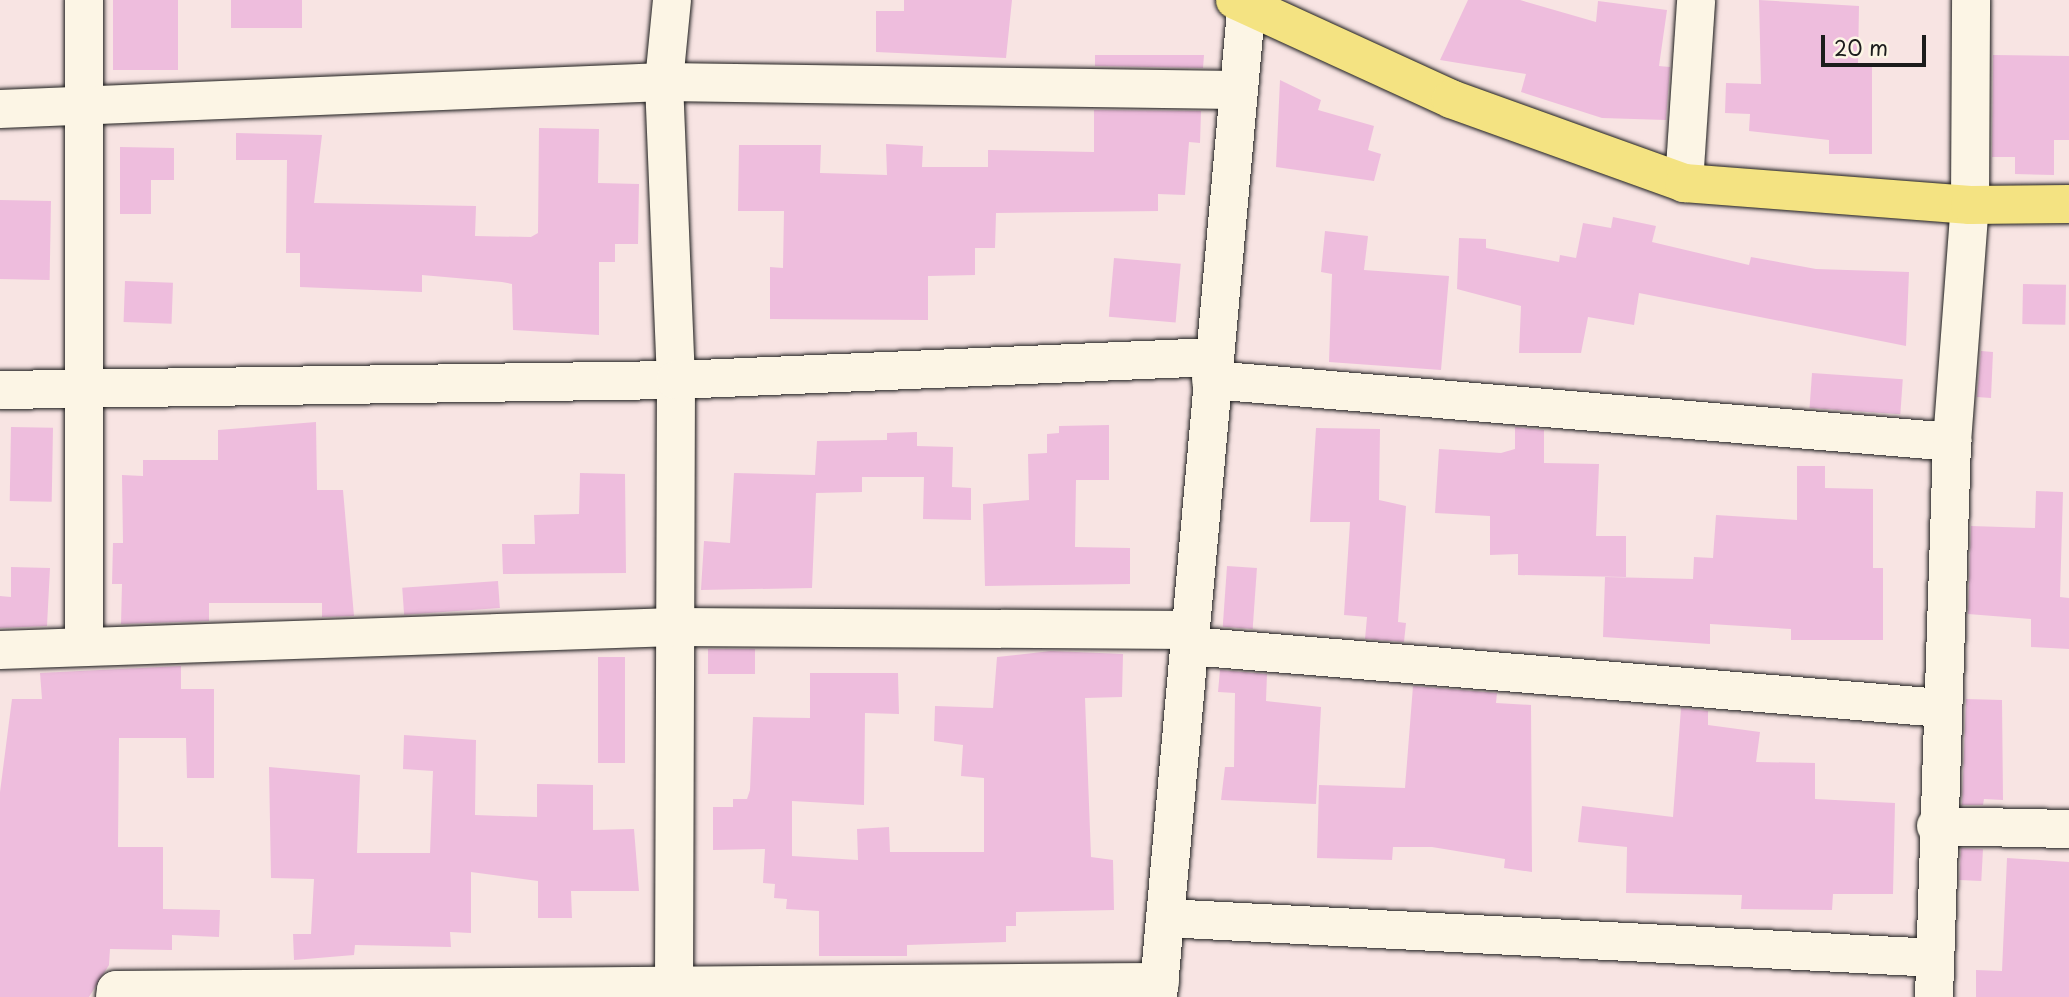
<!DOCTYPE html>
<html>
<head>
<meta charset="utf-8">
<style>
  body { margin:0 }
  #map { position:relative; width:2069px; height:997px; overflow:hidden; background:#f8e4e3; font-family:"Playpen Sans",sans-serif }
  div>[style] { position:absolute }
  [style*='--x'] { left:calc(var(--x)*1px); top:calc(var(--y)*1px); width:calc(var(--w)*1px); rotate:calc(var(--a)*1deg) }
  .building>* { inset:0; background:#eebddd; transform-origin:0 0 }
  .roads { filter:drop-shadow(0 0 2px #1c1c1c) drop-shadow(0 0 2px #1c1c1c) }
  .minor>* { height:38px; margin:-19px; padding:0 19px; transform-origin:19px; border-radius:19px; background:#fcf5e5 }
  .major>* { height:38px; margin:-19px; padding:0 19px; transform-origin:19px; border-radius:19px; background:#f4e382 }
  span { translate:-50% -50%; white-space:nowrap; text-align:center; line-height:1.15; -webkit-text-stroke:7px #fcf5e5; paint-order:stroke }
  .scale { position:absolute; left:1821px; top:35px; width:105px; height:32px; box-sizing:border-box; border:4px solid #1c1c1c; border-top:0; padding-left:9px; font-size:21px; line-height:24px; white-space:nowrap; color:#1c1c1c; -webkit-text-stroke:5px #fcf5e5; paint-order:stroke }
</style>
</head>
<body>
<div id="map">
  <div class="building">
    <i style="left:113px;top:0;width:65px;height:70px"></i>
    <i style="left:231px;top:0;width:71px;height:28px"></i>
    <i style="clip-path:polygon(904px 0,1012px 0,1006px 58px,876px 52px,876px 11px,904px 11px)"></i>
    <i style="clip-path:polygon(1468px 0,1520px 0,1596px 22px,1598px 1px,1667px 10px,1659px 66px,1670px 67px,1666px 120px,1602px 118px,1521px 92px,1526px 74px,1440px 60px)"></i>
    <i style="clip-path:polygon(1759px 0,1859px 6px,1858px 64px,1872px 64px,1872px 154px,1829px 154px,1829px 140px,1749px 131px,1750px 114px,1725px 113px,1726px 83px,1761px 84px)"></i>
    <i style="clip-path:polygon(1095px 55px,1204px 55px,1203px 68px,1095px 66px)"></i>
    <i style="clip-path:polygon(1993px 55px,2069px 56px,2069px 140px,2054px 140px,2054px 175px,2015px 174px,2015px 157px,1992px 157px)"></i>
    <i style="clip-path:polygon(1280px 80px,1321px 100px,1318px 110px,1374px 126px,1368px 150px,1381px 154px,1374px 181px,1276px 167px)"></i>
    <i style="clip-path:polygon(1094px 110px,1201px 111px,1200px 143px,1189px 142px,1185px 195px,1158px 194px,1158px 211px,996px 213px,995px 248px,975px 248px,975px 275px,928px 276px,928px 320px,770px 319px,770px 267px,783px 268px,784px 211px,738px 211px,739px 145px,821px 145px,820px 173px,887px 175px,886px 144px,923px 146px,922px 167px,988px 167px,988px 150px,1094px 152px)"></i>
    <i style="clip-path:polygon(539px 128px,599px 129px,598px 183px,639px 184px,638px 244px,615px 244px,615px 262px,599px 262px,599px 335px,513px 330px,512px 284px,502px 282px,422px 275px,422px 292px,300px 287px,300px 253px,286px 253px,287px 160px,236px 160px,236px 133px,322px 135px,314px 203px,476px 206px,475px 236px,531px 237px,538px 233px)"></i>
    <i style="clip-path:polygon(120px 147px,174px 148px,174px 180px,151px 180px,151px 214px,120px 214px)"></i>
    <i style="left:0;top:200px;width:51px;height:79px;rotate:1deg"></i>
    <i style="clip-path:polygon(1613px 217px,1656px 226px,1652px 242px,1749px 265px,1751px 257px,1816px 269px,1909px 272px,1906px 346px,1639px 293px,1634px 325px,1588px 317px,1581px 353px,1519px 353px,1521px 306px,1457px 289px,1459px 238px,1486px 239px,1486px 248px,1559px 262px,1560px 255px,1576px 258px,1583px 223px,1611px 228px)"></i>
    <i style="clip-path:polygon(1325px 231px,1368px 236px,1364px 270px,1449px 276px,1441px 370px,1329px 362px,1332px 274px,1321px 272px)"></i>
    <i style="left:1114px;top:258px;width:67px;height:59px;rotate:5deg"></i>
    <i style="left:125px;top:281px;width:48px;height:41px;rotate:2deg"></i>
    <i style="left:2023px;top:284px;width:43px;height:40px;rotate:1deg"></i>
    <i style="clip-path:polygon(1981px 351px,1993px 352px,1991px 398px,1977px 397px)"></i>
    <i style="left:1812px;top:373px;width:91px;height:35px;rotate:4deg"></i>
    <i style="clip-path:polygon(316px 422px,317px 490px,343px 490px,354px 616px,322px 617px,322px 603px,209px 603px,209px 621px,121px 624px,122px 584px,112px 584px,113px 543px,123px 543px,122px 475px,143px 476px,143px 460px,218px 460px,218px 430px)"></i>
    <i style="clip-path:polygon(1109px 425px,1109px 480px,1076px 480px,1075px 547px,1130px 548px,1130px 584px,985px 586px,983px 504px,1029px 500px,1028px 454px,1047px 453px,1047px 434px,1059px 433px,1059px 426px)"></i>
    <i style="left:11px;top:427px;width:42px;height:74px;rotate:1deg"></i>
    <i style="clip-path:polygon(1515px 427px,1544px 430px,1544px 463px,1599px 464px,1596px 536px,1626px 536px,1626px 577px,1518px 575px,1518px 554px,1490px 555px,1490px 516px,1435px 513px,1439px 449px,1501px 453px,1515px 449px)"></i>
    <i style="clip-path:polygon(1316px 428px,1380px 429px,1379px 500px,1406px 506px,1398px 622px,1406px 623px,1404px 642px,1365px 639px,1367px 617px,1344px 615px,1350px 522px,1310px 522px)"></i>
    <i style="clip-path:polygon(917px 432px,917px 446px,953px 447px,952px 487px,971px 488px,971px 520px,923px 519px,924px 477px,862px 477px,862px 492px,816px 493px,812px 588px,701px 590px,704px 541px,730px 543px,734px 473px,815px 475px,817px 441px,887px 440px,887px 433px)"></i>
    <i style="clip-path:polygon(1797px 466px,1825px 466px,1825px 488px,1873px 489px,1873px 568px,1883px 568px,1883px 640px,1791px 640px,1791px 629px,1710px 624px,1710px 644px,1603px 637px,1605px 577px,1693px 579px,1694px 557px,1713px 558px,1716px 515px,1797px 520px)"></i>
    <i style="clip-path:polygon(580px 473px,625px 474px,626px 573px,503px 574px,502px 544px,535px 544px,534px 515px,579px 514px)"></i>
    <i style="clip-path:polygon(2036px 491px,2063px 492px,2060px 597px,2069px 598px,2069px 649px,2031px 647px,2031px 619px,1968px 614px,1971px 526px,2035px 528px)"></i>
    <i style="left:1227px;top:566px;width:30px;height:61px;rotate:4deg"></i>
    <i style="clip-path:polygon(11px 567px,50px 568px,47px 626px,0 628px,0 596px,11px 597px)"></i>
    <i style="left:498px;top:581px;width:27px;height:96px;rotate:86deg"></i>
    <i style="left:708px;top:649px;width:47px;height:25px"></i>
    <i style="clip-path:polygon(1051px 651px,1123px 654px,1122px 697px,1085px 698px,1091px 857px,1113px 860px,1114px 910px,1016px 912px,1016px 926px,1006px 926px,1006px 942px,907px 945px,907px 956px,819px 956px,819px 911px,786px 909px,787px 899px,774px 898px,775px 884px,763px 883px,765px 849px,713px 850px,713px 807px,733px 807px,733px 799px,747px 799px,750px 790px,753px 717px,810px 718px,810px 673px,898px 673px,899px 714px,865px 713px,864px 805px,792px 801px,792px 856px,858px 860px,857px 829px,889px 827px,890px 852px,984px 852px,984px 778px,961px 776px,963px 745px,934px 741px,935px 706px,993px 708px,997px 657px)"></i>
    <i style="left:598px;top:657px;width:27px;height:106px"></i>
    <i style="clip-path:polygon(181px 666px,181px 689px,214px 689px,214px 778px,187px 778px,186px 738px,119px 738px,118px 847px,163px 847px,163px 909px,220px 910px,219px 937px,172px 935px,172px 950px,110px 949px,109px 965px,89px 997px,0 997px,0 792px,12px 699px,42px 699px,40px 673px)"></i>
    <i style="clip-path:polygon(1220px 670px,1267px 674px,1266px 701px,1321px 707px,1316px 804px,1221px 800px,1225px 767px,1234px 767px,1235px 693px,1218px 692px)"></i>
    <i style="clip-path:polygon(1413px 686px,1497px 693px,1496px 703px,1531px 705px,1532px 872px,1504px 868px,1505px 859px,1432px 847px,1393px 847px,1392px 860px,1317px 858px,1319px 785px,1405px 788px)"></i>
    <i style="clip-path:polygon(1966px 699px,2002px 700px,2003px 800px,1984px 799px,1983px 805px,1962px 805px)"></i>
    <i style="clip-path:polygon(1681px 708px,1708px 711px,1708px 725px,1760px 732px,1756px 762px,1815px 763px,1815px 799px,1895px 803px,1893px 894px,1833px 894px,1832px 910px,1741px 909px,1742px 895px,1626px 893px,1627px 847px,1578px 842px,1582px 806px,1673px 817px)"></i>
    <i style="clip-path:polygon(404px 735px,476px 740px,475px 815px,537px 817px,537px 784px,593px 785px,593px 830px,634px 829px,639px 891px,571px 891px,572px 918px,538px 918px,538px 881px,471px 872px,471px 933px,450px 932px,451px 947px,355px 945px,354px 955px,294px 960px,293px 934px,311px 934px,314px 879px,271px 878px,269px 767px,360px 775px,357px 853px,430px 853px,433px 771px,403px 769px)"></i>
    <i style="left:1961px;top:848px;width:22px;height:32px;rotate:3deg"></i>
    <i style="clip-path:polygon(2007px 858px,2069px 862px,2069px 997px,1976px 997px,1976px 970px,2002px 971px)"></i>
  </div>
  <div class="roads">
    <div class="minor">
      <i style="--x:84;--y:0;--w:645;--a:90"></i>
      <i style="--x:672;--y:0;--w:82;--a:95.6"></i>
      <i style="--x:664;--y:82;--w:298;--a:87.7"></i>
      <i style="--x:676;--y:380;--w:617;--a:90.19"></i>
      <i style="--x:0;--y:109;--w:665;--a:-2.33"></i>
      <i style="--x:664;--y:82;--w:572;--a:0.8"></i>
      <i style="--x:1684;--y:183;--w:183;--a:-86.2"></i>
      <i style="--x:1211;--y:380;--w:744;--a:4.78"></i>
      <i style="--x:0;--y:390;--w:676;--a:-0.85"></i>
      <i style="--x:676;--y:380;--w:537;--a:-2.45"></i>
      <i style="--x:1189;--y:646;--w:756;--a:4.71"></i>
      <i style="--x:0;--y:650;--w:675;--a:-1.95"></i>
      <i style="--x:675;--y:627;--w:515;--a:0.33"></i>
      <i style="--x:1936;--y:826;--w:133;--a:1.3"></i>
      <i style="--x:1165;--y:918;--w:771;--a:2.97"></i>
      <i style="--x:115;--y:997;--w:7;--a:-82"></i>
      <i style="--x:116;--y:990;--w:1044;--a:-0.44"></i>
      <i style="--x:1158;--y:997;--w:1001;--a:-84.9"></i>
      <i style="--x:1934;--y:997;--w:555;--a:-88.14"></i>
      <i style="--x:1952;--y:442;--w:238;--a:-85.7"></i>
      <i style="--x:1970;--y:205;--w:205;--a:-89.7"></i>
    </div>
    <div class="major">
      <i style="--x:1235;--y:0;--w:238;--a:24.6"></i>
      <i style="--x:1451;--y:99;--w:248;--a:19.8"></i>
      <i style="--x:1684;--y:183;--w:287;--a:4.4"></i>
      <i style="--x:1970;--y:205;--w:99;--a:-0.6"></i>
    </div>
  </div>
  <div class="scale">20 m</div>
</div>
</body>
</html>
